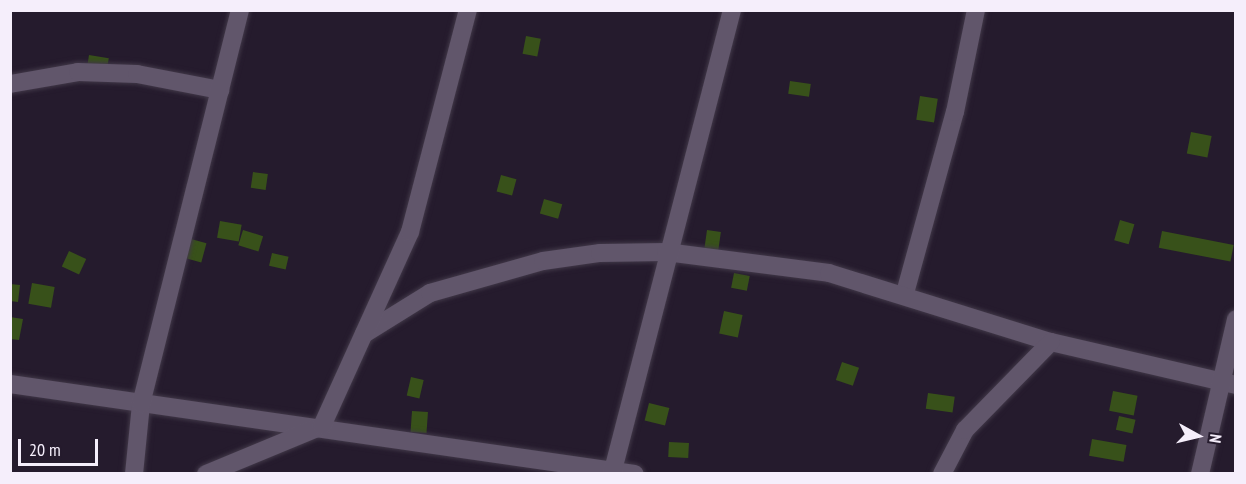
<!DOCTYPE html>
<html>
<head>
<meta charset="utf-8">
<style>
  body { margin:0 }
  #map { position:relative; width:1246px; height:484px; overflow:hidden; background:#251b2d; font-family:"PT Sans Narrow",sans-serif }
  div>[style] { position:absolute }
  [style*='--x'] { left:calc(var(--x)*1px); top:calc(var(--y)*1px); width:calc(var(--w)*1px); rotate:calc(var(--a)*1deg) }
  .building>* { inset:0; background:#38511a; transform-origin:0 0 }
  .roads { filter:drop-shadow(0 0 2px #413848) drop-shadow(0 0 2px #413848) }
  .minor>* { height:18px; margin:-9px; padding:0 9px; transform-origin:9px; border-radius:9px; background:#61566b }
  span { translate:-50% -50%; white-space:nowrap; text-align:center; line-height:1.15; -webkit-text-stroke:4.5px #251b2d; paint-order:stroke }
  .frame { position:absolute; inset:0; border:12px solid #f5eefb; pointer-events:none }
  .north { position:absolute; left:1168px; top:406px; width:60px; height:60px; -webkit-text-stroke:4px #251b2d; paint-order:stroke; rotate:98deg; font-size:16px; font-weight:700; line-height:24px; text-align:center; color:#f5eefb }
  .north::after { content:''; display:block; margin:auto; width:21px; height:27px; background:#f5eefb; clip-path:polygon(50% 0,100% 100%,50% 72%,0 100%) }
  .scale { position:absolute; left:18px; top:439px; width:80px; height:27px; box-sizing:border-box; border:3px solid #f5eefb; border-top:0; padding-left:8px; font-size:18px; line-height:21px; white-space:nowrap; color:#f5eefb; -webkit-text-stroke:4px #251b2d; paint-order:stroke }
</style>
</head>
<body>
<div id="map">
  <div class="building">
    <i style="left:526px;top:36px;width:15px;height:18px;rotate:11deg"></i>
    <i style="left:89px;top:55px;width:20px;height:14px;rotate:9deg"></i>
    <i style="left:790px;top:81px;width:21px;height:13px;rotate:8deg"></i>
    <i style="left:920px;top:96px;width:18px;height:24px;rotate:9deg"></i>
    <i style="left:1191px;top:132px;width:21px;height:22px;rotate:11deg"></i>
    <i style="left:253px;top:172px;width:15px;height:16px;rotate:8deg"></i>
    <i style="left:501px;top:175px;width:16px;height:17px;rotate:15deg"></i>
    <i style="left:544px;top:199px;width:19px;height:15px;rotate:16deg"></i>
    <i style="left:1120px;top:220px;width:15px;height:21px;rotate:16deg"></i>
    <i style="left:220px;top:221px;width:22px;height:17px;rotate:10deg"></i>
    <i style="left:243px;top:230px;width:21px;height:16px;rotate:17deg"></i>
    <i style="left:707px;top:230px;width:14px;height:24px;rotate:8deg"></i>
    <i style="left:1162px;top:231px;width:73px;height:17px;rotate:11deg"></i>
    <i style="left:191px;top:239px;width:16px;height:20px;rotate:15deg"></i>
    <i style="left:69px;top:251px;width:19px;height:17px;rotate:25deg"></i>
    <i style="left:272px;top:253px;width:17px;height:13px;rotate:13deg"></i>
    <i style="left:734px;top:273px;width:16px;height:15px;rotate:11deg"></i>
    <i style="left:32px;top:283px;width:23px;height:21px;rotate:10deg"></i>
    <i style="clip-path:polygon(10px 284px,20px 285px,18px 302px,10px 301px)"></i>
    <i style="left:724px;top:311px;width:19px;height:23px;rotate:12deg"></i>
    <i style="clip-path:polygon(10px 317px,23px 319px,19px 340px,10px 339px)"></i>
    <i style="left:842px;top:362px;width:18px;height:19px;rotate:19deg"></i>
    <i style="left:411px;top:377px;width:13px;height:19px;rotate:13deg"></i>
    <i style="left:1113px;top:391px;width:25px;height:20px;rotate:11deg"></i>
    <i style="left:928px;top:393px;width:27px;height:16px;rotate:8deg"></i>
    <i style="left:649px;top:403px;width:21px;height:18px;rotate:14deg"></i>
    <i style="left:412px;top:411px;width:16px;height:21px;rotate:4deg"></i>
    <i style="left:1119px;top:416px;width:17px;height:14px;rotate:13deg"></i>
    <i style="left:1092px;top:439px;width:35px;height:17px;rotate:10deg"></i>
    <i style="left:669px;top:442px;width:20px;height:15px;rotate:3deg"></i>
  </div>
  <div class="roads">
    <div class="minor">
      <i style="--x:10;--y:84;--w:69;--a:-10"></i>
      <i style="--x:78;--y:72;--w:59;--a:1.9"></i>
      <i style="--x:137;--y:74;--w:85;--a:10.9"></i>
      <i style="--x:905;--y:293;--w:188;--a:-74.6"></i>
      <i style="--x:955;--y:112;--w:104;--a:-78.4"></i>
      <i style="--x:364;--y:334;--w:78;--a:-31.8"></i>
      <i style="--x:430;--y:293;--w:117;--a:-15.8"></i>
      <i style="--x:543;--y:261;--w:58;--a:-8"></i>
      <i style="--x:600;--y:253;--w:66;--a:-0.9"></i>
      <i style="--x:666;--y:252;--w:164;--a:7.3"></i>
      <i style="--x:829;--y:273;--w:232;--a:17.3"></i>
      <i style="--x:1051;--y:342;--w:190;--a:13.1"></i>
      <i style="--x:10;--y:384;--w:631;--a:8.19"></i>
      <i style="--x:134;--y:474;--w:70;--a:-84.3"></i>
      <i style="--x:141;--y:404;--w:406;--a:-75.9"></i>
      <i style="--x:206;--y:474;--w:126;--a:-22.5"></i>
      <i style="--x:322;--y:426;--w:213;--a:-65.6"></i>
      <i style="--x:410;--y:232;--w:229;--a:-75.4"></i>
      <i style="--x:612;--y:474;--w:479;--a:-75.5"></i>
      <i style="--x:942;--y:474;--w:50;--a:-62.4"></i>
      <i style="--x:965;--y:430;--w:123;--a:-45.7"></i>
      <i style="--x:1200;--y:474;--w:159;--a:-76.9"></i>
    </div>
  </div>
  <div class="frame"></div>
  <div class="north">N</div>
  <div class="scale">20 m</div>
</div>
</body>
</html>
